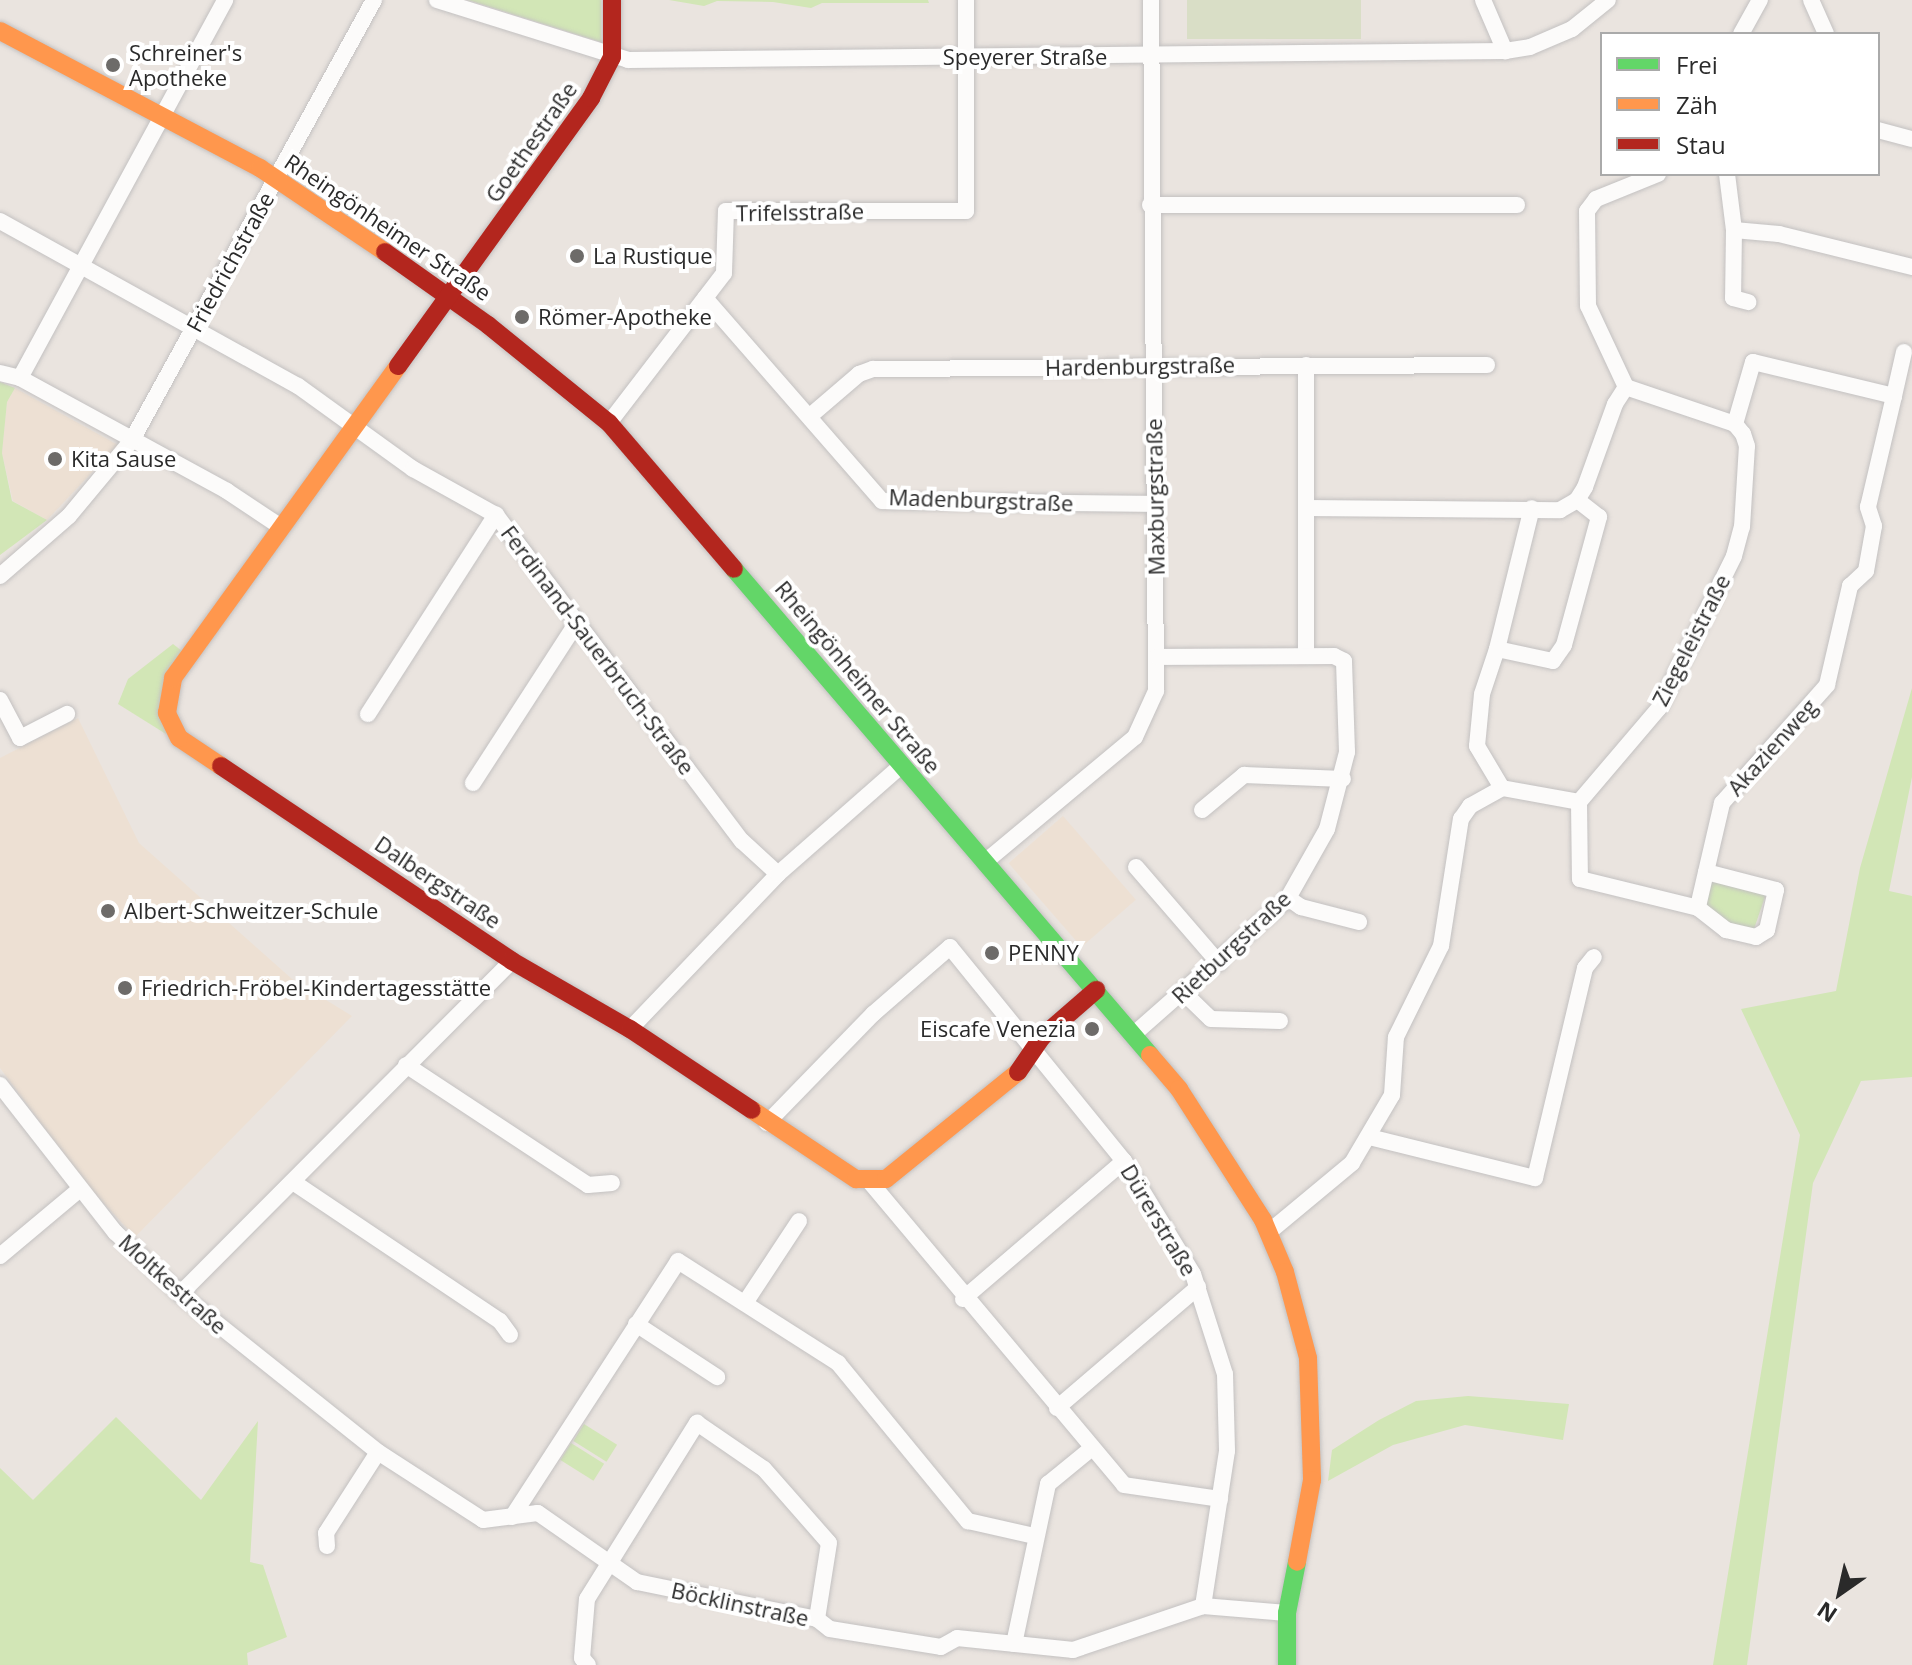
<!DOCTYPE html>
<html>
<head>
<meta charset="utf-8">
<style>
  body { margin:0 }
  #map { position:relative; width:1912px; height:1665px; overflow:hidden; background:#eae4df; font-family:"Open Sans",sans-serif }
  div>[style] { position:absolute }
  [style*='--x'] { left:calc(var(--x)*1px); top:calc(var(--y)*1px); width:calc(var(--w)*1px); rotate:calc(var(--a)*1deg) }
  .education>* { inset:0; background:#ede0d3; transform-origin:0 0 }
  .green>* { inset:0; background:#d2e6b6; transform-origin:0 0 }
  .cemetery>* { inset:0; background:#d9dec6; transform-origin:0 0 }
  .roads { filter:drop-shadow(0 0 2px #c3c1c1) drop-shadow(0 0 2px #c3c1c1) }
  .street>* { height:16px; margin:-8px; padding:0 8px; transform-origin:8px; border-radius:8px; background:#fcfbfa }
  .fast>* { height:18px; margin:-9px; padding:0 9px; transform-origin:9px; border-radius:9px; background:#63d668 }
  .slow>* { height:18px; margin:-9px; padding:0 9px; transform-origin:9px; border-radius:9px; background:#ff974d }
  .jam>* { height:18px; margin:-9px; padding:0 9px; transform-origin:9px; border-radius:9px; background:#b3261e }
  .dots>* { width:22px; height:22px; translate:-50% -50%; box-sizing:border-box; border:4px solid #fff; border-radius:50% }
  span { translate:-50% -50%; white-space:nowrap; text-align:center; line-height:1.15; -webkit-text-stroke:8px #fff; paint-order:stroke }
  .poi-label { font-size:22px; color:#2a2a2a }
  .left { translate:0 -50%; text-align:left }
  .right { translate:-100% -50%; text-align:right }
  .street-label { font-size:22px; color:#2a2a2a }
  .legend { position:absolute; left:1600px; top:32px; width:280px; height:144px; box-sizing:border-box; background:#fff; border:2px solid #aaa; margin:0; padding:10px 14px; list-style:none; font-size:24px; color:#2a2a2a }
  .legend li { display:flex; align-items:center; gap:16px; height:40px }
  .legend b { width:40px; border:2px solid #aaa }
  .north { position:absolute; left:1800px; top:1553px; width:80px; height:80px; -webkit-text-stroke:6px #fff; paint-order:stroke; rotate:214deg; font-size:22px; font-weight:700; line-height:32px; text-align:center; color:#2a2a2a }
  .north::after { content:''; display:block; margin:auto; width:28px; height:36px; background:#2a2a2a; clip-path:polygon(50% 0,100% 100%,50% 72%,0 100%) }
</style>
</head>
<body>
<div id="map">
  <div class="education">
    <i style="clip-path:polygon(15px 388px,118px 445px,47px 520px,13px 501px,2px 453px,7px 402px)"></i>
    <i style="clip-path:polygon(78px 718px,139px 843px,292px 979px,352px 1016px,135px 1237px,87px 1185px,0 1068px,0 758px)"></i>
    <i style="left:1063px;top:816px;width:111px;height:72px;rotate:49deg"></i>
  </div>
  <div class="green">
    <i style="clip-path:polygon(468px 0,601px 0,601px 42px)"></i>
    <i style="clip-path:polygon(669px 0,928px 0,929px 3px,822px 3px,811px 8px,773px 2px,717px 1px,704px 6px)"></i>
    <i style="clip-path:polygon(0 382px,15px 388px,7px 402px,2px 453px,12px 501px,47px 520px,0 555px)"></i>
    <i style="clip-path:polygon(173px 644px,182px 651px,166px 734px,118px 704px,128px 679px)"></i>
    <i style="clip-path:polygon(1912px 688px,1912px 777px,1889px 891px,1912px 896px,1912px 1077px,1861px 1081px,1813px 1183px,1747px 1665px,1713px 1665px,1800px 1135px,1741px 1009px,1836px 991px,1860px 868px)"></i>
    <i style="clip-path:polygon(1708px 876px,1766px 894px,1754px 929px,1720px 921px,1699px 906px)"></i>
    <i style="clip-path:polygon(1468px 1396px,1569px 1404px,1563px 1440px,1465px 1425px,1393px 1445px,1328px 1481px,1332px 1450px,1379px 1420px,1416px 1401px)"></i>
    <i style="clip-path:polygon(116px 1417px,201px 1500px,258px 1421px,250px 1562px,263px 1565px,287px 1637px,247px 1653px,248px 1665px,0 1665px,0 1468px,33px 1500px)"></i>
    <i style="left:584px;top:1424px;width:39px;height:20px;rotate:32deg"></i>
    <i style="left:571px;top:1443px;width:39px;height:20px;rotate:32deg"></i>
  </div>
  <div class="cemetery">
    <i style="left:1187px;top:0;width:174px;height:39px"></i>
  </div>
  <div class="roads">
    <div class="street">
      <i style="--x:437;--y:0;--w:200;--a:17.4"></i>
      <i style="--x:628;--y:60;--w:877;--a:-0.59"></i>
      <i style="--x:1505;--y:51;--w:25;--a:-9"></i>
      <i style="--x:1530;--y:47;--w:46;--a:-23.2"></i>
      <i style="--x:1572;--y:29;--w:46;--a:-38.9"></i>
      <i style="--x:1483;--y:0;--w:56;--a:66.7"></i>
      <i style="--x:1811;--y:0;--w:37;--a:66"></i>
      <i style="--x:1741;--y:34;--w:39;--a:-61"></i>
      <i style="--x:1878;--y:130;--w:35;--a:15"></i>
      <i style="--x:1727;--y:174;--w:56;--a:82.9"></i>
      <i style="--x:1734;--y:230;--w:45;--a:5.1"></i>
      <i style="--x:1779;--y:234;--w:137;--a:13.9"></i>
      <i style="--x:1150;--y:205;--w:367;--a:0"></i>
      <i style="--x:0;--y:221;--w:341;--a:29"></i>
      <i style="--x:298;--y:386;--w:142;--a:35.8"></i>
      <i style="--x:413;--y:469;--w:95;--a:29"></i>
      <i style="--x:496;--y:515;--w:408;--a:53"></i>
      <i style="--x:742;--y:841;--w:49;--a:42.5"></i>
      <i style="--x:1734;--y:230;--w:68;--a:90.8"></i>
      <i style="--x:1733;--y:298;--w:16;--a:15"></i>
      <i style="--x:705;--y:298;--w:269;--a:48.9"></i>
      <i style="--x:882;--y:501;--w:273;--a:0.6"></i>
      <i style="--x:1306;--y:365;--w:291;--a:90"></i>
      <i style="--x:0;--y:373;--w:21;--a:14"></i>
      <i style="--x:20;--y:378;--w:236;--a:28.6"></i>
      <i style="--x:227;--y:491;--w:65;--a:33.7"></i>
      <i style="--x:20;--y:378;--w:430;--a:-61.5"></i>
      <i style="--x:1894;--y:396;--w:45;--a:-77.2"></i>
      <i style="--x:810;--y:416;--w:65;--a:-40.6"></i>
      <i style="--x:859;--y:374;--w:15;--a:-20"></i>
      <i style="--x:873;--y:369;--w:614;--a:-0.37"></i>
      <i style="--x:609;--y:423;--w:189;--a:-52.5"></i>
      <i style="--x:724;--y:273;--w:62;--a:-88.2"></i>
      <i style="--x:726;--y:211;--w:240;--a:0"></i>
      <i style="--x:966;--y:211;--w:211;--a:-90"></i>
      <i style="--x:1306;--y:508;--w:254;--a:0.5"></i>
      <i style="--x:1560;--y:510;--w:20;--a:-30"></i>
      <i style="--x:1577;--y:500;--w:15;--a:-58"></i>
      <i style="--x:1585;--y:487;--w:88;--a:-70.1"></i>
      <i style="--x:1615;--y:404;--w:20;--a:-57"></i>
      <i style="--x:0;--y:576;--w:91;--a:-41"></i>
      <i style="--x:69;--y:516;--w:99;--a:-50.3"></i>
      <i style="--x:132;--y:440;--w:502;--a:-61.19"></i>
      <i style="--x:1497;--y:649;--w:145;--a:-76.1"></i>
      <i style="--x:0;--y:700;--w:43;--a:62.2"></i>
      <i style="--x:20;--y:738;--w:53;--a:-27.1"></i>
      <i style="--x:368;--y:714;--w:237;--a:-57.3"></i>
      <i style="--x:473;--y:783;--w:192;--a:-57.1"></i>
      <i style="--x:1502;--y:788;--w:49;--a:-120.8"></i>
      <i style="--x:1477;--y:746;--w:52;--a:-84.5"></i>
      <i style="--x:1482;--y:694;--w:47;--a:-71.6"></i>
      <i style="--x:1497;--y:649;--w:57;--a:12.1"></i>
      <i style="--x:1553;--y:661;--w:19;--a:-55"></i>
      <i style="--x:1564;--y:645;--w:133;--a:-74.7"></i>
      <i style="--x:1599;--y:517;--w:28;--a:-142"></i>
      <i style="--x:1579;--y:802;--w:77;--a:89.3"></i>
      <i style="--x:1580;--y:879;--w:122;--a:13.8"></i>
      <i style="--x:1698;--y:908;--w:36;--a:38"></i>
      <i style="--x:1726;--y:930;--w:31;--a:13"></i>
      <i style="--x:1756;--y:937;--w:13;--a:-32"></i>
      <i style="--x:1767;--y:930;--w:41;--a:-77.3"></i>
      <i style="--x:1776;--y:890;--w:72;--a:-165.6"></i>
      <i style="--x:1706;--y:872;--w:37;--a:103"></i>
      <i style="--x:1202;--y:810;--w:55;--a:-39.8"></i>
      <i style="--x:1244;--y:775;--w:99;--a:2.3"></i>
      <i style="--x:985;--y:862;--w:195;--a:-39.8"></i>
      <i style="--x:1135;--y:737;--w:51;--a:-65.5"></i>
      <i style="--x:1156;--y:691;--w:691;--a:-90.41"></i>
      <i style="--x:1136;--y:867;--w:127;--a:49.2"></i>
      <i style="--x:1706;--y:872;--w:71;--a:-76.9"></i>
      <i style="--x:1722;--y:803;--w:158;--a:-48.3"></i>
      <i style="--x:1827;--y:685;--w:102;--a:-76.9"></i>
      <i style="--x:1850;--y:586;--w:22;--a:-43"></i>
      <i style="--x:1866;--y:571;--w:46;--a:-79.9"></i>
      <i style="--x:1874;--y:526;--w:20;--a:-108"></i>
      <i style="--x:1868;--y:507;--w:114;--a:-76.8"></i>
      <i style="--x:1894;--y:396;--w:145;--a:-166.4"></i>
      <i style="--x:1753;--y:362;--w:65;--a:106.2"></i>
      <i style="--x:1288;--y:898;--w:16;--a:35"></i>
      <i style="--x:1301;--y:907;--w:60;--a:14.5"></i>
      <i style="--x:1184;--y:993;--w:37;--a:44"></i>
      <i style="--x:1211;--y:1019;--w:69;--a:1.7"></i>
      <i style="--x:630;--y:1029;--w:214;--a:-46.3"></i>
      <i style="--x:778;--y:874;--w:165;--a:-41.3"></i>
      <i style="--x:1134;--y:1034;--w:205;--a:-41.4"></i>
      <i style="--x:1288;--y:898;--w:79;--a:-60.5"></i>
      <i style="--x:1327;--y:829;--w:80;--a:-75.4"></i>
      <i style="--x:1347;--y:752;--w:91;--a:-91.9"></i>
      <i style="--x:1344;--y:661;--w:11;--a:-153"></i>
      <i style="--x:1334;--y:656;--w:177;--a:179.7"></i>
      <i style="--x:406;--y:1065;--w:218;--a:33.4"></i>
      <i style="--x:588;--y:1185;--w:24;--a:-5"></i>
      <i style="--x:0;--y:1085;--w:187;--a:52"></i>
      <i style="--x:115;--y:1232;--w:90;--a:43.6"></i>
      <i style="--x:180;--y:1294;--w:253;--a:38.6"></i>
      <i style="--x:378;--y:1452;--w:125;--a:32.9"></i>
      <i style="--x:483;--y:1520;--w:55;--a:-7.3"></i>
      <i style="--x:538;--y:1513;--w:121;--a:34.9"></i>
      <i style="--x:637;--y:1582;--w:184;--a:11.6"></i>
      <i style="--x:817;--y:1619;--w:16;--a:38"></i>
      <i style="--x:830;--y:1629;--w:112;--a:9.2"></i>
      <i style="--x:941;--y:1647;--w:18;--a:-29"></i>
      <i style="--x:957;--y:1638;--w:117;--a:5.9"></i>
      <i style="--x:1073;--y:1650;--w:137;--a:-18.7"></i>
      <i style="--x:1203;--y:1606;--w:84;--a:4.8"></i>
      <i style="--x:767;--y:1123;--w:152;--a:-45.8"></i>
      <i style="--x:873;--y:1014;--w:102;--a:-41"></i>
      <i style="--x:950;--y:947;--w:276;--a:50.9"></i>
      <i style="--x:1124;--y:1161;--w:132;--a:58.6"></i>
      <i style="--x:1193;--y:1274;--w:105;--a:72.3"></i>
      <i style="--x:1225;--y:1374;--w:77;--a:88.5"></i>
      <i style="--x:1227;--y:1451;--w:157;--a:98.8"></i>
      <i style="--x:1369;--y:1137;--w:171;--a:13.9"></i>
      <i style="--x:1535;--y:1178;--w:216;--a:-76.6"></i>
      <i style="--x:1585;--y:968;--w:14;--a:-51"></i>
      <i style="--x:293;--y:1182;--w:249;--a:33.9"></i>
      <i style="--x:500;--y:1321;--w:17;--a:54"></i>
      <i style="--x:870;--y:1182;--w:395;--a:50"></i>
      <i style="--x:1124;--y:1485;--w:97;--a:8.3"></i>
      <i style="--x:1269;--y:1232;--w:108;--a:-39.7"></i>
      <i style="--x:1352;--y:1163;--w:79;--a:-59.5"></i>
      <i style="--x:1392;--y:1095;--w:58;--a:-86.1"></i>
      <i style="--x:1396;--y:1037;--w:102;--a:-63.7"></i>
      <i style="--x:1441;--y:946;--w:129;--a:-81.1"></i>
      <i style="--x:1461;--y:819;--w:16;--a:-55"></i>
      <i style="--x:1470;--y:806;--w:37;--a:-29"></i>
      <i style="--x:1502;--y:788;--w:78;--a:10.3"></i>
      <i style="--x:1579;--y:802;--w:123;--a:-49.6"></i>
      <i style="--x:1659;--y:708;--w:169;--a:-63.7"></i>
      <i style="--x:1734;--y:556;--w:30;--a:-75"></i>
      <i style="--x:1742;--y:527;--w:81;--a:-86.5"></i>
      <i style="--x:1747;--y:446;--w:13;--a:-108"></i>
      <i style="--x:1743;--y:434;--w:13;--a:-129"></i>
      <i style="--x:1735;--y:424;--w:115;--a:-161.3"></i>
      <i style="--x:1626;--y:387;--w:89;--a:-115.1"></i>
      <i style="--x:1588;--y:306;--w:95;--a:-90.6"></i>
      <i style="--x:1587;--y:211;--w:15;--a:-53"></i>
      <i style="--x:1596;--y:199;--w:67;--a:-22"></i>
      <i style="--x:0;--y:1256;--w:103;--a:-39.9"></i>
      <i style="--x:180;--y:1294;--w:470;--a:-45.1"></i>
      <i style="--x:963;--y:1299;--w:212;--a:-40.6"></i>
      <i style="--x:745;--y:1303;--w:98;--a:-56.6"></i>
      <i style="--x:636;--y:1324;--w:97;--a:33.2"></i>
      <i style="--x:1057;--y:1408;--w:186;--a:-40.6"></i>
      <i style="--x:512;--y:1517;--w:305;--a:-57"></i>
      <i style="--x:678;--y:1261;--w:190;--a:32.5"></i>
      <i style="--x:838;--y:1363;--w:205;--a:50.6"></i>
      <i style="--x:968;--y:1521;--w:68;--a:12.8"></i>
      <i style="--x:327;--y:1546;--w:13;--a:-94"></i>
      <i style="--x:326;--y:1533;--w:96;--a:-57.3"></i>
      <i style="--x:1014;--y:1644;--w:164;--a:-78"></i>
      <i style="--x:1048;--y:1484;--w:57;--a:-39.3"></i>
      <i style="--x:588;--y:1665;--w:9;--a:-131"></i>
      <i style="--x:582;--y:1658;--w:59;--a:-85.2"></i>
      <i style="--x:587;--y:1599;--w:208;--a:-58"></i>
      <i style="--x:697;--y:1423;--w:81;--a:34.5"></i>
      <i style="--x:764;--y:1469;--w:98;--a:48.7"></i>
      <i style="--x:829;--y:1543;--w:77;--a:99"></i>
    </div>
    <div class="fast">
      <i style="--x:734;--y:569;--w:640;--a:49.44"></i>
      <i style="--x:1287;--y:1665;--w:52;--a:-90"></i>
      <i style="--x:1287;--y:1613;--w:52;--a:-78.9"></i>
    </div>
    <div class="slow">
      <i style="--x:0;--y:31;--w:294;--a:27.8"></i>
      <i style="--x:260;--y:168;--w:151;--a:33.9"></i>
      <i style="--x:221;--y:766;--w:50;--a:-146.3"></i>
      <i style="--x:179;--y:738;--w:28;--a:-116"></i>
      <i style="--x:167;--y:713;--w:36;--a:-80"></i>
      <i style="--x:173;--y:678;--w:385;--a:-54.2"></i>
      <i style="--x:1150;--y:1055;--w:45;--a:49.5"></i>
      <i style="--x:1179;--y:1089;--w:156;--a:57.3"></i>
      <i style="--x:1263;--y:1220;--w:56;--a:67.1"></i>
      <i style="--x:1285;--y:1272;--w:89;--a:75"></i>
      <i style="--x:1308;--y:1358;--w:122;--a:88.1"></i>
      <i style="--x:1312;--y:1480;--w:83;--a:100.4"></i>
      <i style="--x:752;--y:1110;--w:125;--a:33.6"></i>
      <i style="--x:856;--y:1179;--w:30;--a:0"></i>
      <i style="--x:886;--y:1179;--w:170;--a:-39"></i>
    </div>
    <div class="jam">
      <i style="--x:385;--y:252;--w:126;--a:35.3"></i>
      <i style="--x:488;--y:325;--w:156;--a:39"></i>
      <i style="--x:609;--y:423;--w:192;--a:49.4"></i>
      <i style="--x:398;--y:366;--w:330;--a:-54.2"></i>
      <i style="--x:591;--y:98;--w:46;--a:-62.9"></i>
      <i style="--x:612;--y:57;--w:57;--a:-90"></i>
      <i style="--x:221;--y:766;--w:350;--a:33.8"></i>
      <i style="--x:512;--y:961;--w:136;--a:30"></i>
      <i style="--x:630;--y:1029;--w:146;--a:33.6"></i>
      <i style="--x:1018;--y:1072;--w:42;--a:-55.6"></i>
      <i style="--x:1042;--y:1037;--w:72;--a:-41"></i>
    </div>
  </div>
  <div class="dots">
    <i style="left:113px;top:65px;background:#6d6b69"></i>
    <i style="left:577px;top:256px;background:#6d6b69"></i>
    <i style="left:522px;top:317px;background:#6d6b69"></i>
    <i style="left:55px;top:459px;background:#6d6b69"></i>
    <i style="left:108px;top:911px;background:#6d6b69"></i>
    <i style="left:992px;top:953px;background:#6d6b69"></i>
    <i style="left:125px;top:988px;background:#6d6b69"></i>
    <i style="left:1092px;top:1029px;background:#6d6b69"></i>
  </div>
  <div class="poi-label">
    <span class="left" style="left:129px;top:65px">Schreiner's<br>Apotheke</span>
    <span class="left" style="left:593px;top:256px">La Rustique</span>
    <span class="left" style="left:538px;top:317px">Römer-Apotheke</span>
    <span class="left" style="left:71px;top:459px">Kita Sause</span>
    <span class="left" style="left:124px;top:911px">Albert-Schweitzer-Schule</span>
    <span class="left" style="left:1008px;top:953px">PENNY</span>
    <span class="left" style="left:141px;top:988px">Friedrich-Fröbel-Kindertagesstätte</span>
    <span class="right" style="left:1076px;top:1029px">Eiscafe Venezia</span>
  </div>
  <div class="street-label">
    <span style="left:1025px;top:57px">Speyerer Straße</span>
    <span style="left:531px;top:142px;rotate:-55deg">Goethestraße</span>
    <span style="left:800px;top:212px;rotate:-1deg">Trifelsstraße</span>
    <span style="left:388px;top:227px;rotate:34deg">Rheingönheimer Straße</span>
    <span style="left:230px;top:262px;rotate:-61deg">Friedrichstraße</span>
    <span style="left:1140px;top:366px;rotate:-1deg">Hardenburgstraße</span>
    <span style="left:1155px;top:497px;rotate:-91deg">Maxburgstraße</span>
    <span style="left:981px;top:500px;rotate:2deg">Madenburgstraße</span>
    <span style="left:1691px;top:640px;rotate:-63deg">Ziegeleistraße</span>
    <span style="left:598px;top:650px;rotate:53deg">Ferdinand-Sauerbruch-Straße</span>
    <span style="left:858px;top:677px;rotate:50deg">Rheingönheimer Straße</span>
    <span style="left:1772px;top:747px;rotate:-48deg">Akazienweg</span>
    <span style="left:438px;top:882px;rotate:34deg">Dalbergstraße</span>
    <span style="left:1231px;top:947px;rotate:-43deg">Rietburgstraße</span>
    <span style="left:1159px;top:1220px;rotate:59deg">Dürerstraße</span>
    <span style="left:173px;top:1284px;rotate:42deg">Moltkestraße</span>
    <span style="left:740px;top:1604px;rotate:12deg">Böcklinstraße</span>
  </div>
  <ul class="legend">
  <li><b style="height:10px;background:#63d668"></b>Frei</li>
  <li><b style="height:10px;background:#ff974d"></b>Zäh</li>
  <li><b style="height:10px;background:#b3261e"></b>Stau</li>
  </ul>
  <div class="north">N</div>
</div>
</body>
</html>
